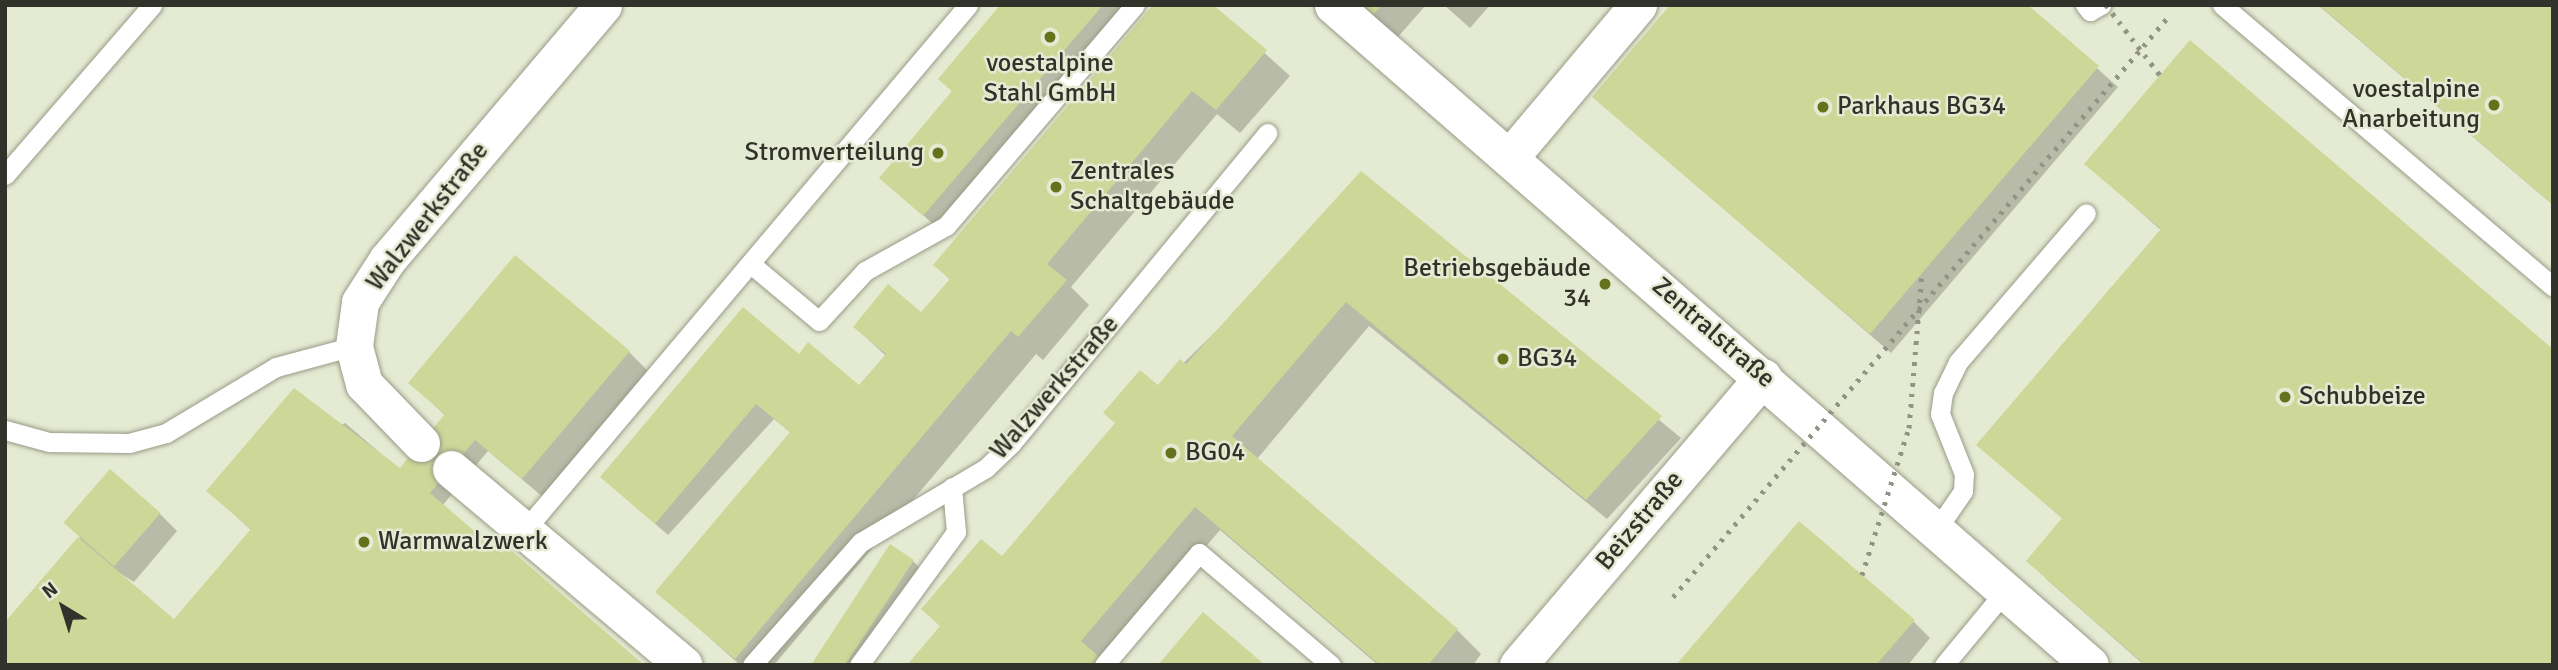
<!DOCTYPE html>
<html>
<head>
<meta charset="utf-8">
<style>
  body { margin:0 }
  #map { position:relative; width:2558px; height:670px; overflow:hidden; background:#e5ead3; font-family:Signika,sans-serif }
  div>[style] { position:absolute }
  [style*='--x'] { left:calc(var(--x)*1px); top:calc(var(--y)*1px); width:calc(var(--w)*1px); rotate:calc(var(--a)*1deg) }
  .shadow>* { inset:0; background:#0003 }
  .building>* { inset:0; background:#ccd798; transform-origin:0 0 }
  .roads { filter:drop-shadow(0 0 2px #989c87) drop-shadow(0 0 2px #989c87) }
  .lane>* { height:19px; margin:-9.5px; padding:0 9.5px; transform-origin:9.5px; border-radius:9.5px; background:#fff }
  .street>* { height:37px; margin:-18.5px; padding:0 18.5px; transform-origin:18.5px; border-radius:18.5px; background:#fff }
  .rail>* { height:5px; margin-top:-2.5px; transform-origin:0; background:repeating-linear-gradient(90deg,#919484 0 3.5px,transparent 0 10.5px) }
  .dots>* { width:19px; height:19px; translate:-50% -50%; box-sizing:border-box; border:4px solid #e5ead3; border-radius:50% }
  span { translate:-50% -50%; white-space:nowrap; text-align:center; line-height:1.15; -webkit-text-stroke:5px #e5ead3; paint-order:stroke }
  .poi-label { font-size:26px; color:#31332b }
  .right { translate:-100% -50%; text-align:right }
  .left { translate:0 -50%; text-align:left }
  .street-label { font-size:26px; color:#31332b }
  .frame { position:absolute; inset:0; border:7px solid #31332b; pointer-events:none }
  .north { position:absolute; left:28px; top:572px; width:70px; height:70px; -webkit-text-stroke:5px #e5ead3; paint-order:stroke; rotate:322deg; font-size:19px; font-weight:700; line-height:28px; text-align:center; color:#31332b }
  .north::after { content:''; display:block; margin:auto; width:24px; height:32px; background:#31332b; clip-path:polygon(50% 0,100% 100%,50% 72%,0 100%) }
</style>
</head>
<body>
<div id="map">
  <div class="shadow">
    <i style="clip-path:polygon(1002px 5px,1147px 5px,1022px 152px,941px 231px,881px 178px,953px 92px,940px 79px)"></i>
    <i style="clip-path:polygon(1211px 5px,1290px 76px,1240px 133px,1217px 114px,1071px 287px,1089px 305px,1043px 360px,1036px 354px,774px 665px,740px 665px,658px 592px,791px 433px,774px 419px,668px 535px,602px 477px,799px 356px,859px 388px,886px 356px,855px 327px,922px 315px,951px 281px,936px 265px)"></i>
    <i style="clip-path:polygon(1359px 5px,1426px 5px,1397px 38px)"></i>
    <i style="clip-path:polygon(1444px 5px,1490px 5px,1470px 28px)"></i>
    <i style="clip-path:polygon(2026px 5px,2118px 87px,1891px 353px,1594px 97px)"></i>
    <i style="clip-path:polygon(2318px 5px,2553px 5px,2553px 205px)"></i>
    <i style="clip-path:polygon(2086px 164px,2553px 352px,2553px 665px,2144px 665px,2045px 578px,2064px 520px,1978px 445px,2162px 231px)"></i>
    <i style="clip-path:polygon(1361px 173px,1681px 438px,1607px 519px,1369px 326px,1257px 459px,1457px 630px,1481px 654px,1473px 665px,1378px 665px,1220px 530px,1106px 664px,941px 627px,923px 609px,1002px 558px,1158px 388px,1290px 259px)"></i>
    <i style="clip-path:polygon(629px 352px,649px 372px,543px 497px,488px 451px,442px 506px,642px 665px,6px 623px,80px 537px,66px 523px,160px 514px,177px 531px,134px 582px,110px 567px,174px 622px,252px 531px,209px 491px,345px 423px,400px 470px,446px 416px,410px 383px)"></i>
    <i style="clip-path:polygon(913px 561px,925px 573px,865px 665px,813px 665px)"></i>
    <i style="clip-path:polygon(1913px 621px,1930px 638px,1908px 665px,1679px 665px)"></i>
  </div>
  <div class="building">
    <i style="clip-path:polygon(1000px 5px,1103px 5px,923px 216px,879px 178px,952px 91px,938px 79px)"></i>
    <i style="clip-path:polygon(1153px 5px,1213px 5px,1267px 50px,1216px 110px,1192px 91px,1047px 264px,1067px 280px,1018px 337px,1011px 331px,735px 659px,655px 592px,790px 432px,756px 404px,655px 524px,600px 477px,743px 307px,799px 354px,808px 342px,859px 385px,886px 354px,853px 327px,888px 284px,921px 312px,950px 279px,933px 265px)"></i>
    <i style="clip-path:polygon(1360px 5px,1382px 5px,1372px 16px)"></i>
    <i style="clip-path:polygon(1670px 5px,2028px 5px,2099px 66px,1870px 334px,1592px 97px)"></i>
    <i style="clip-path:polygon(2319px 5px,2553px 5px,2553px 205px)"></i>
    <i style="clip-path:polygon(2190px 40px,2553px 349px,2553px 665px,2145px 665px,2026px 561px,2062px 518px,1976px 445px,2161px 229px,2084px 164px)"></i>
    <i style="clip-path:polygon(1361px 171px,1662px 416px,1586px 500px,1346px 302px,1232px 436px,1458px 629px,1428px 665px,1380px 665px,1195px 507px,1081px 641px,1109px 665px,907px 665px,940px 626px,921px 609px,981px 539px,1002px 556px,1115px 423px,1103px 413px,1140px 370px,1158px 385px,1180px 359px,1186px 364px)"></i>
    <i style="clip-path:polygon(515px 255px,630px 351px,522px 479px,475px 440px,430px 493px,501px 554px,507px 547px,644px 665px,5px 665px,5px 622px,78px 537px,174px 619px,251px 529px,206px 491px,294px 388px,400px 468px,445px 414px,408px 383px)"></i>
    <i style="left:110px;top:469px;width:67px;height:71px;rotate:41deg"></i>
    <i style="clip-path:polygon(1799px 521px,1915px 620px,1876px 665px,1676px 665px)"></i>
    <i style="clip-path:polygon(890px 544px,914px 560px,845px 665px,811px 665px)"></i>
    <i style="clip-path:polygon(1203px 612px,1265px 665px,1158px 665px)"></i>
  </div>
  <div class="roads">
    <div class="lane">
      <i style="--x:2085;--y:5;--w:8;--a:50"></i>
      <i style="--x:2090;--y:11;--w:13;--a:-29"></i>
      <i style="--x:2222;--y:5;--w:435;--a:40.4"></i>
      <i style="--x:5;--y:175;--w:225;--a:-49.1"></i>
      <i style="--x:752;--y:265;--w:87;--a:39.9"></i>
      <i style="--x:819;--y:321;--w:68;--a:-47.4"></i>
      <i style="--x:865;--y:271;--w:93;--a:-29.1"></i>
      <i style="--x:946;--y:226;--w:291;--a:-49.5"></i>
      <i style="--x:5;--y:430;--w:46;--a:15.3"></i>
      <i style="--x:49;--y:442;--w:80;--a:0.7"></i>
      <i style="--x:129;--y:443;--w:38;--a:-15"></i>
      <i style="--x:166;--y:433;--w:128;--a:-31"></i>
      <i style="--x:276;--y:367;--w:81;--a:-15.1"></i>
      <i style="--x:1937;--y:529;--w:46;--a:-55.6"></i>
      <i style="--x:1963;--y:491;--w:17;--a:-87"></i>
      <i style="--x:1964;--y:474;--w:65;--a:-111.8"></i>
      <i style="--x:1940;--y:414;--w:21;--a:-82"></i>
      <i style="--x:1943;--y:393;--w:34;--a:-64"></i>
      <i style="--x:1958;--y:362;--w:196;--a:-49.3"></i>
      <i style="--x:524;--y:531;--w:688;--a:-49.83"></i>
      <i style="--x:752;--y:665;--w:164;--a:-48.5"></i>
      <i style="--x:861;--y:542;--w:145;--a:-30.6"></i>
      <i style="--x:986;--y:468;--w:35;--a:-44"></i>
      <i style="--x:1011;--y:444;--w:403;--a:-50.5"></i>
      <i style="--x:859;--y:665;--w:165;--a:-53.9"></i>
      <i style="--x:956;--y:532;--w:45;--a:-95.1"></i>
      <i style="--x:1104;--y:665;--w:147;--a:-49.7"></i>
      <i style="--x:1199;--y:553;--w:173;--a:40.3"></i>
      <i style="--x:1944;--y:665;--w:97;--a:-50.4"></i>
    </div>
    <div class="street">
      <i style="--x:1333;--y:5;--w:1004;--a:41.08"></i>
      <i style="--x:1510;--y:157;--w:199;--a:-49.9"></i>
      <i style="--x:421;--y:443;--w:82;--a:-134"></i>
      <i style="--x:364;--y:384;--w:39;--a:-105"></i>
      <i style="--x:354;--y:346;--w:44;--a:-82.2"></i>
      <i style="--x:360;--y:302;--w:50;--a:-57.3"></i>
      <i style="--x:387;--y:260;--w:334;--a:-49.7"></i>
      <i style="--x:451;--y:469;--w:304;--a:40.1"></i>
      <i style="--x:1518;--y:665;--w:378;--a:-49.6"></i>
    </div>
  </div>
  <div class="rail">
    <i style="--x:2106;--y:5;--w:88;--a:52.4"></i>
    <i style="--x:1862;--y:575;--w:154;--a:-72.3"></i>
    <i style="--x:1909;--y:428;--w:156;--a:-85.2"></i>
    <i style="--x:1673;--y:597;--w:764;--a:-49.51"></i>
  </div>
  <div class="dots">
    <i style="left:1050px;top:37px;background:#66711b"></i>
    <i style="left:2494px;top:105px;background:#66711b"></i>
    <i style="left:1823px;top:107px;background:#66711b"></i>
    <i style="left:938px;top:153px;background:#66711b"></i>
    <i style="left:1056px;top:187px;background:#66711b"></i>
    <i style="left:1605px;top:284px;background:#66711b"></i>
    <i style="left:1503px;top:359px;background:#66711b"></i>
    <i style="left:2285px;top:397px;background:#66711b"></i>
    <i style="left:1171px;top:453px;background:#66711b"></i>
    <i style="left:364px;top:542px;background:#66711b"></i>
  </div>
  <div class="poi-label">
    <span style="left:1050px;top:79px">voestalpine<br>Stahl GmbH</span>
    <span class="right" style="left:2480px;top:105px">voestalpine<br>Anarbeitung</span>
    <span class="left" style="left:1837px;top:107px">Parkhaus BG34</span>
    <span class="right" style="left:924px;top:153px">Stromverteilung</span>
    <span class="left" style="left:1070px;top:187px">Zentrales<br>Schaltgebäude</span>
    <span class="right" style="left:1591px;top:284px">Betriebsgebäude<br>34</span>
    <span class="left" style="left:1517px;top:359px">BG34</span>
    <span class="left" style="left:2299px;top:397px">Schubbeize</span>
    <span class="left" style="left:1185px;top:453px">BG04</span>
    <span class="left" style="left:378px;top:542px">Warmwalzwerk</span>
  </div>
  <div class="street-label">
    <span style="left:428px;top:217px;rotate:-52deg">Walzwerkstraße</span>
    <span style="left:1713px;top:333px;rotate:41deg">Zentralstraße</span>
    <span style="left:1055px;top:388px;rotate:-49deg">Walzwerkstraße</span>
    <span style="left:1640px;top:521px;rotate:-50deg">Beizstraße</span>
  </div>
  <div class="frame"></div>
  <div class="north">N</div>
</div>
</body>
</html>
